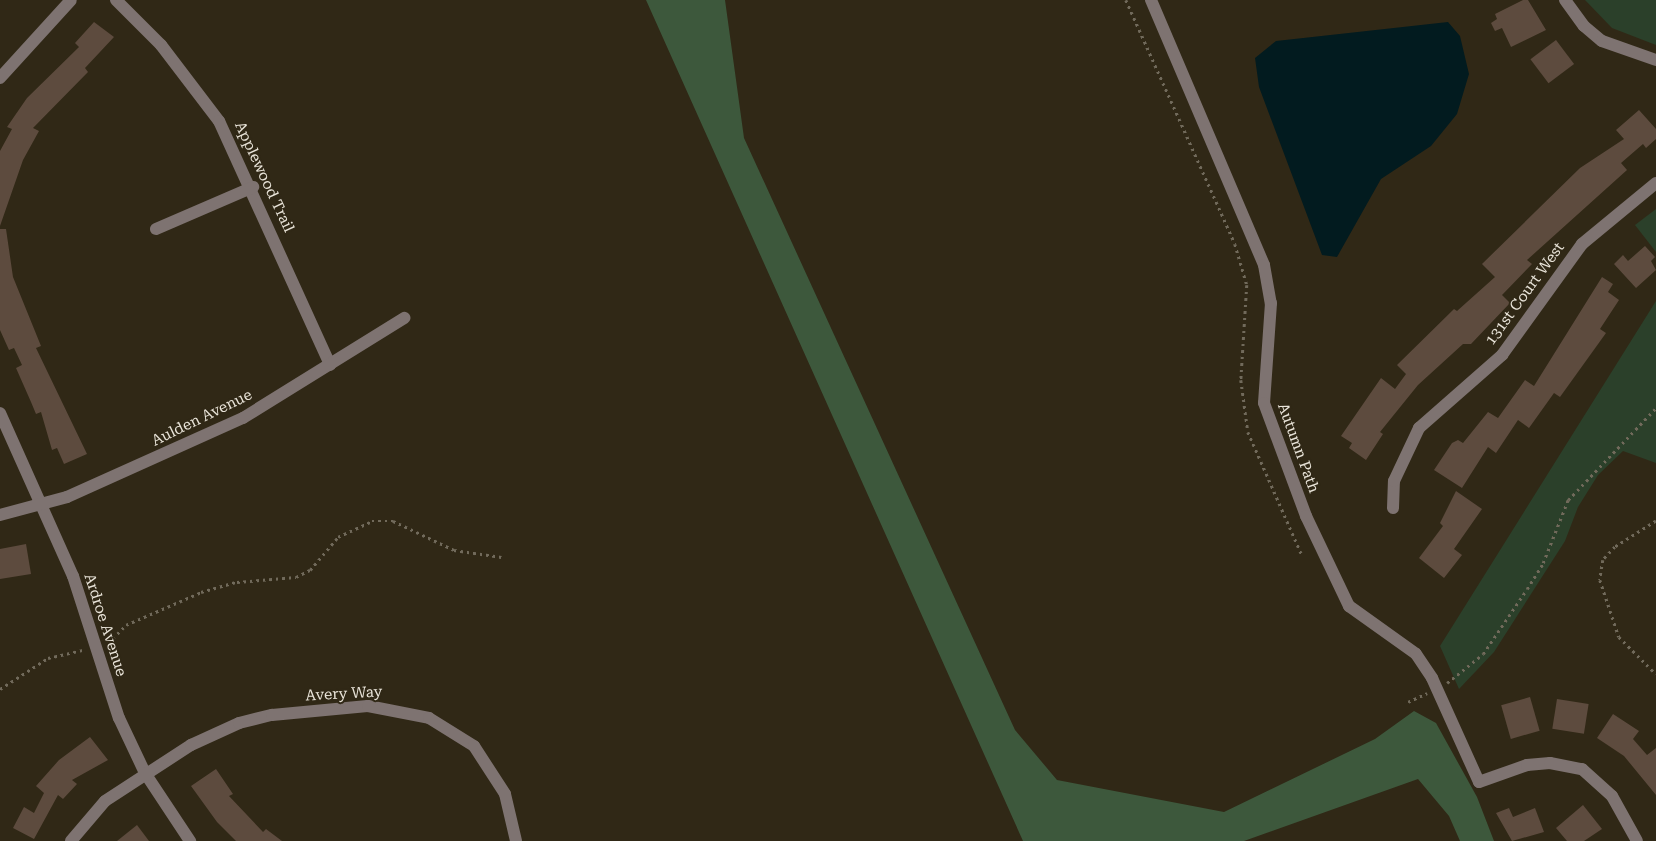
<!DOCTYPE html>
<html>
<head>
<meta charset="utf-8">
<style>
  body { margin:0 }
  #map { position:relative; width:1656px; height:841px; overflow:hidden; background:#302816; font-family:"Roboto Serif",serif }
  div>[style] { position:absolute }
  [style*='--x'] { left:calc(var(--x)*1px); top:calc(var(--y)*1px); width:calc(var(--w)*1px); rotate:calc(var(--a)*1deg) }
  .green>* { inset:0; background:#2b402a }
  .forest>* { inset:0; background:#3d583c }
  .water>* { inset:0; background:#021b1f }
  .building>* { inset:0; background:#5d4b3e; transform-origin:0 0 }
  .path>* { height:2.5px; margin-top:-1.25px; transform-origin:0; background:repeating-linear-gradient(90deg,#716a5b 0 2.5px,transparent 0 6.5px) }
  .minor>* { height:12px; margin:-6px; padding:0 6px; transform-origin:6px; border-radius:6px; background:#7e7371 }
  span { translate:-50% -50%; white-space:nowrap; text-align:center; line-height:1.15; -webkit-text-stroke:4px #302816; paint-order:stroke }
  .street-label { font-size:15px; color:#e9e4d9 }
</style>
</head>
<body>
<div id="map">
  <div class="green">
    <i style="clip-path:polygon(1585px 0,1656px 0,1656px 45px,1612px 28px)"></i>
    <i style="clip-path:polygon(1656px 209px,1656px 252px,1635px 225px)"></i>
    <i style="clip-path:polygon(1656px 301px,1656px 463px,1623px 451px,1598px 475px,1578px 507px,1565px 541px,1494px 652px,1459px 689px,1440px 646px)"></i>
  </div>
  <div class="forest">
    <i style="clip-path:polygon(646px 0,725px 0,744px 138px,1015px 730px,1057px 780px,1224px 812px,1375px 739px,1414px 711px,1436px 723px,1477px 797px,1494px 841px,1460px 841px,1449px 816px,1418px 779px,1244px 841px,1023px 841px)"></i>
  </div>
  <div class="water">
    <i style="clip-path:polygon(1448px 22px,1460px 36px,1469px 74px,1457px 114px,1431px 146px,1381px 179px,1337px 257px,1322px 255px,1259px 87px,1255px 58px,1276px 41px)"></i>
  </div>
  <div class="building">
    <i style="clip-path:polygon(1523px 0,1528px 0,1546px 30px,1511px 47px,1502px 28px,1495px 31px,1491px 23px,1497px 19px,1495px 14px)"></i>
    <i style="clip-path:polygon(94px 22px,114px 37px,85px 68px,88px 72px,33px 128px,39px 131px,23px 160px,0 226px,0 151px,12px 129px,7px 127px,27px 98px,79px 47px,75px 43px)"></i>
    <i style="left:1556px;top:40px;width:30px;height:32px;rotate:53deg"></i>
    <i style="clip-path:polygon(1639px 110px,1656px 129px,1656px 139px,1646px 148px,1643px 144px,1621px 163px,1627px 170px,1527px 260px,1532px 264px,1502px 295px,1510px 303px,1471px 344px,1463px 344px,1418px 385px,1380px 432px,1383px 434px,1366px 460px,1349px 448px,1352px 443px,1341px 436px,1381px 378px,1395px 389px,1406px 374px,1397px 365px,1454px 309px,1457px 311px,1495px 277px,1482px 264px,1580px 168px,1624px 139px,1616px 130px)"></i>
    <i style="clip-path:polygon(0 229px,6px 229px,13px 277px,41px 346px,36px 348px,87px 454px,64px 464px,57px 448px,52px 450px,41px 412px,36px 414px,31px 402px,16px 368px,22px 365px,14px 348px,9px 350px,0 330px)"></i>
    <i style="clip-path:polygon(1645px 246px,1655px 257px,1651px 261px,1656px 270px,1636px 288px,1614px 264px,1623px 255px,1628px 261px)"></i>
    <i style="clip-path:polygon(1602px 277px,1613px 284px,1608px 292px,1619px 300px,1600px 329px,1606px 333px,1560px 397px,1554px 393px,1529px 428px,1518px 420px,1496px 453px,1488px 447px,1462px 488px,1434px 470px,1452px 443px,1458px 440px,1463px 443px,1488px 412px,1498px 418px,1525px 380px,1534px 386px)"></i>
    <i style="clip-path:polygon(1456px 491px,1482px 509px,1454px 549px,1462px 555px,1444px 578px,1419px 558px,1443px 526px,1440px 523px)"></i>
    <i style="clip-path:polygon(26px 544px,31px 574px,0 579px,0 549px)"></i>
    <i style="left:1530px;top:697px;width:35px;height:30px;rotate:74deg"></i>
    <i style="left:1557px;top:699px;width:32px;height:30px;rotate:9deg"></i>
    <i style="clip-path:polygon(1613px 714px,1639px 731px,1633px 739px,1647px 755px,1656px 748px,1656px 795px,1624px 756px,1597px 738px)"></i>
    <i style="clip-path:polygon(90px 737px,108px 760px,72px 780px,77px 784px,63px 799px,58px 795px,34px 839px,13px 828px,24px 807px,34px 813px,44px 793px,36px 786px,59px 760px)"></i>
    <i style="clip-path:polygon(216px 769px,233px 794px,229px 796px,263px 832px,266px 829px,282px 841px,236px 841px,217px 822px,191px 786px)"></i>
    <i style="clip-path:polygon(1583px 805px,1602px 829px,1584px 841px,1567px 841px,1556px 828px)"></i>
    <i style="clip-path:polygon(1509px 808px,1513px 817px,1535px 808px,1544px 832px,1512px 841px,1496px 813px)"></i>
    <i style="clip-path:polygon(137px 825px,149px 841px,117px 841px)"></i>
  </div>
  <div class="path">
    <i style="--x:1126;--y:0;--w:267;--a:65.9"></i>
    <i style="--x:1235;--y:244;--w:43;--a:73.7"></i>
    <i style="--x:1247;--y:285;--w:95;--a:93.6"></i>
    <i style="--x:1241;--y:380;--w:52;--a:82.3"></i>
    <i style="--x:1248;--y:432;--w:134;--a:66.3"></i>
    <i style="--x:1656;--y:521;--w:49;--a:147.6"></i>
    <i style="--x:1615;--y:547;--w:18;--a:133"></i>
    <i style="--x:1603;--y:560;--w:20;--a:99"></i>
    <i style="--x:1600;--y:580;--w:60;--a:71.6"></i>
    <i style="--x:1619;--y:637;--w:52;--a:45"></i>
    <i style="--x:108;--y:643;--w:25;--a:-45"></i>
    <i style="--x:126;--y:625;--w:82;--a:-23.7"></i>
    <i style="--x:201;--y:592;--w:37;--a:-16"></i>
    <i style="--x:237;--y:582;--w:59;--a:-4.8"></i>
    <i style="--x:296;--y:577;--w:16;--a:-27"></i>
    <i style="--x:310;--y:570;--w:43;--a:-49.7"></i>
    <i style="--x:338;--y:537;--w:38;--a:-25"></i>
    <i style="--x:372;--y:521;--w:21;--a:0"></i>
    <i style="--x:393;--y:521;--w:68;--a:25.4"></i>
    <i style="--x:454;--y:550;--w:48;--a:8.5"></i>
    <i style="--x:1447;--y:683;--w:46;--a:-38.9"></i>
    <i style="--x:1483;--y:654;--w:78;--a:-55.9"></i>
    <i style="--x:1527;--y:589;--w:31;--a:-58"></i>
    <i style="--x:1543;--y:563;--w:68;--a:-68.4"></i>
    <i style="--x:1568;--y:500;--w:127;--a:-46.3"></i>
    <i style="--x:0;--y:689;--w:57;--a:-32.9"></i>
    <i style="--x:48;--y:658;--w:36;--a:-13"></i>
    <i style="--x:1408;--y:702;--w:21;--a:-25"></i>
  </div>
  <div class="minor">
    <i style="--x:116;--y:0;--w:64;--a:45"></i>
    <i style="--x:161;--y:45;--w:96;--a:52.7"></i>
    <i style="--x:219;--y:121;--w:268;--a:65.5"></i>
    <i style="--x:1151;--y:0;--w:288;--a:66.9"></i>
    <i style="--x:1264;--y:265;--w:39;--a:80"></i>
    <i style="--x:1271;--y:303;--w:100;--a:94"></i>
    <i style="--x:1264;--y:403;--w:121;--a:69.6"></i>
    <i style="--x:1306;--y:516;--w:100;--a:64.5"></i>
    <i style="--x:1349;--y:606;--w:82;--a:35.6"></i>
    <i style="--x:1416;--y:654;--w:29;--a:56"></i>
    <i style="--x:1432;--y:678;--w:114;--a:65.7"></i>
    <i style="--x:1479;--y:782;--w:51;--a:-19.5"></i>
    <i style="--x:1527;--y:765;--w:23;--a:-5"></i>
    <i style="--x:1550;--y:763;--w:33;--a:11"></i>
    <i style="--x:1582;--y:769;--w:40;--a:42"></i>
    <i style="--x:1612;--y:796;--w:51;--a:60.9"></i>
    <i style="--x:1565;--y:0;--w:32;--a:54"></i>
    <i style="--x:1584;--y:26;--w:23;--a:40"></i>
    <i style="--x:1602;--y:41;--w:57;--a:19.4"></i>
    <i style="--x:0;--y:78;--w:105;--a:-47.7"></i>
    <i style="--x:156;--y:229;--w:106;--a:-23.4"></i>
    <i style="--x:0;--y:413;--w:179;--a:65.9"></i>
    <i style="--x:73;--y:576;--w:149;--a:72.1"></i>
    <i style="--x:119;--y:718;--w:61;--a:64.7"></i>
    <i style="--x:145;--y:773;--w:82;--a:56.5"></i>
    <i style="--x:1393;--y:508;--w:27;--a:-88"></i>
    <i style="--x:1394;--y:481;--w:59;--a:-64.7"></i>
    <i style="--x:1419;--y:428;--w:111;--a:-41.3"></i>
    <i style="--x:1502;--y:355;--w:137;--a:-54.2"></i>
    <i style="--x:1582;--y:244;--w:96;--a:-39.5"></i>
    <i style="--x:0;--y:515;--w:69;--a:-15"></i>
    <i style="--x:67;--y:497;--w:193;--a:-24.2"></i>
    <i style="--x:243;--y:418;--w:190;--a:-31.8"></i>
    <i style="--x:71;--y:841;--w:52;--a:-49.6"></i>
    <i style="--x:105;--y:801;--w:103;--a:-33.1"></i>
    <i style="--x:191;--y:745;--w:53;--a:-24.6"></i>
    <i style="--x:239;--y:723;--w:34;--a:-14"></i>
    <i style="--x:272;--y:715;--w:96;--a:-5.4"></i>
    <i style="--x:368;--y:706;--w:62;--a:11.1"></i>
    <i style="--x:429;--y:718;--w:53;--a:31.9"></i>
    <i style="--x:474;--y:746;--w:57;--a:57.1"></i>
    <i style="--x:505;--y:794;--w:48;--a:76.8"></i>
  </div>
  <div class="street-label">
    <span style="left:264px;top:177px;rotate:65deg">Applewood Trail</span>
    <span style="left:1525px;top:294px;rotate:-54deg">131st Court West</span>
    <span style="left:202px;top:418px;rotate:-26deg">Aulden Avenue</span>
    <span style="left:1298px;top:448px;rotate:70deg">Autumn Path</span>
    <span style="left:105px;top:625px;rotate:72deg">Ardroe Avenue</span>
    <span style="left:344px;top:694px;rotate:-3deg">Avery Way</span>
  </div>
</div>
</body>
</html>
